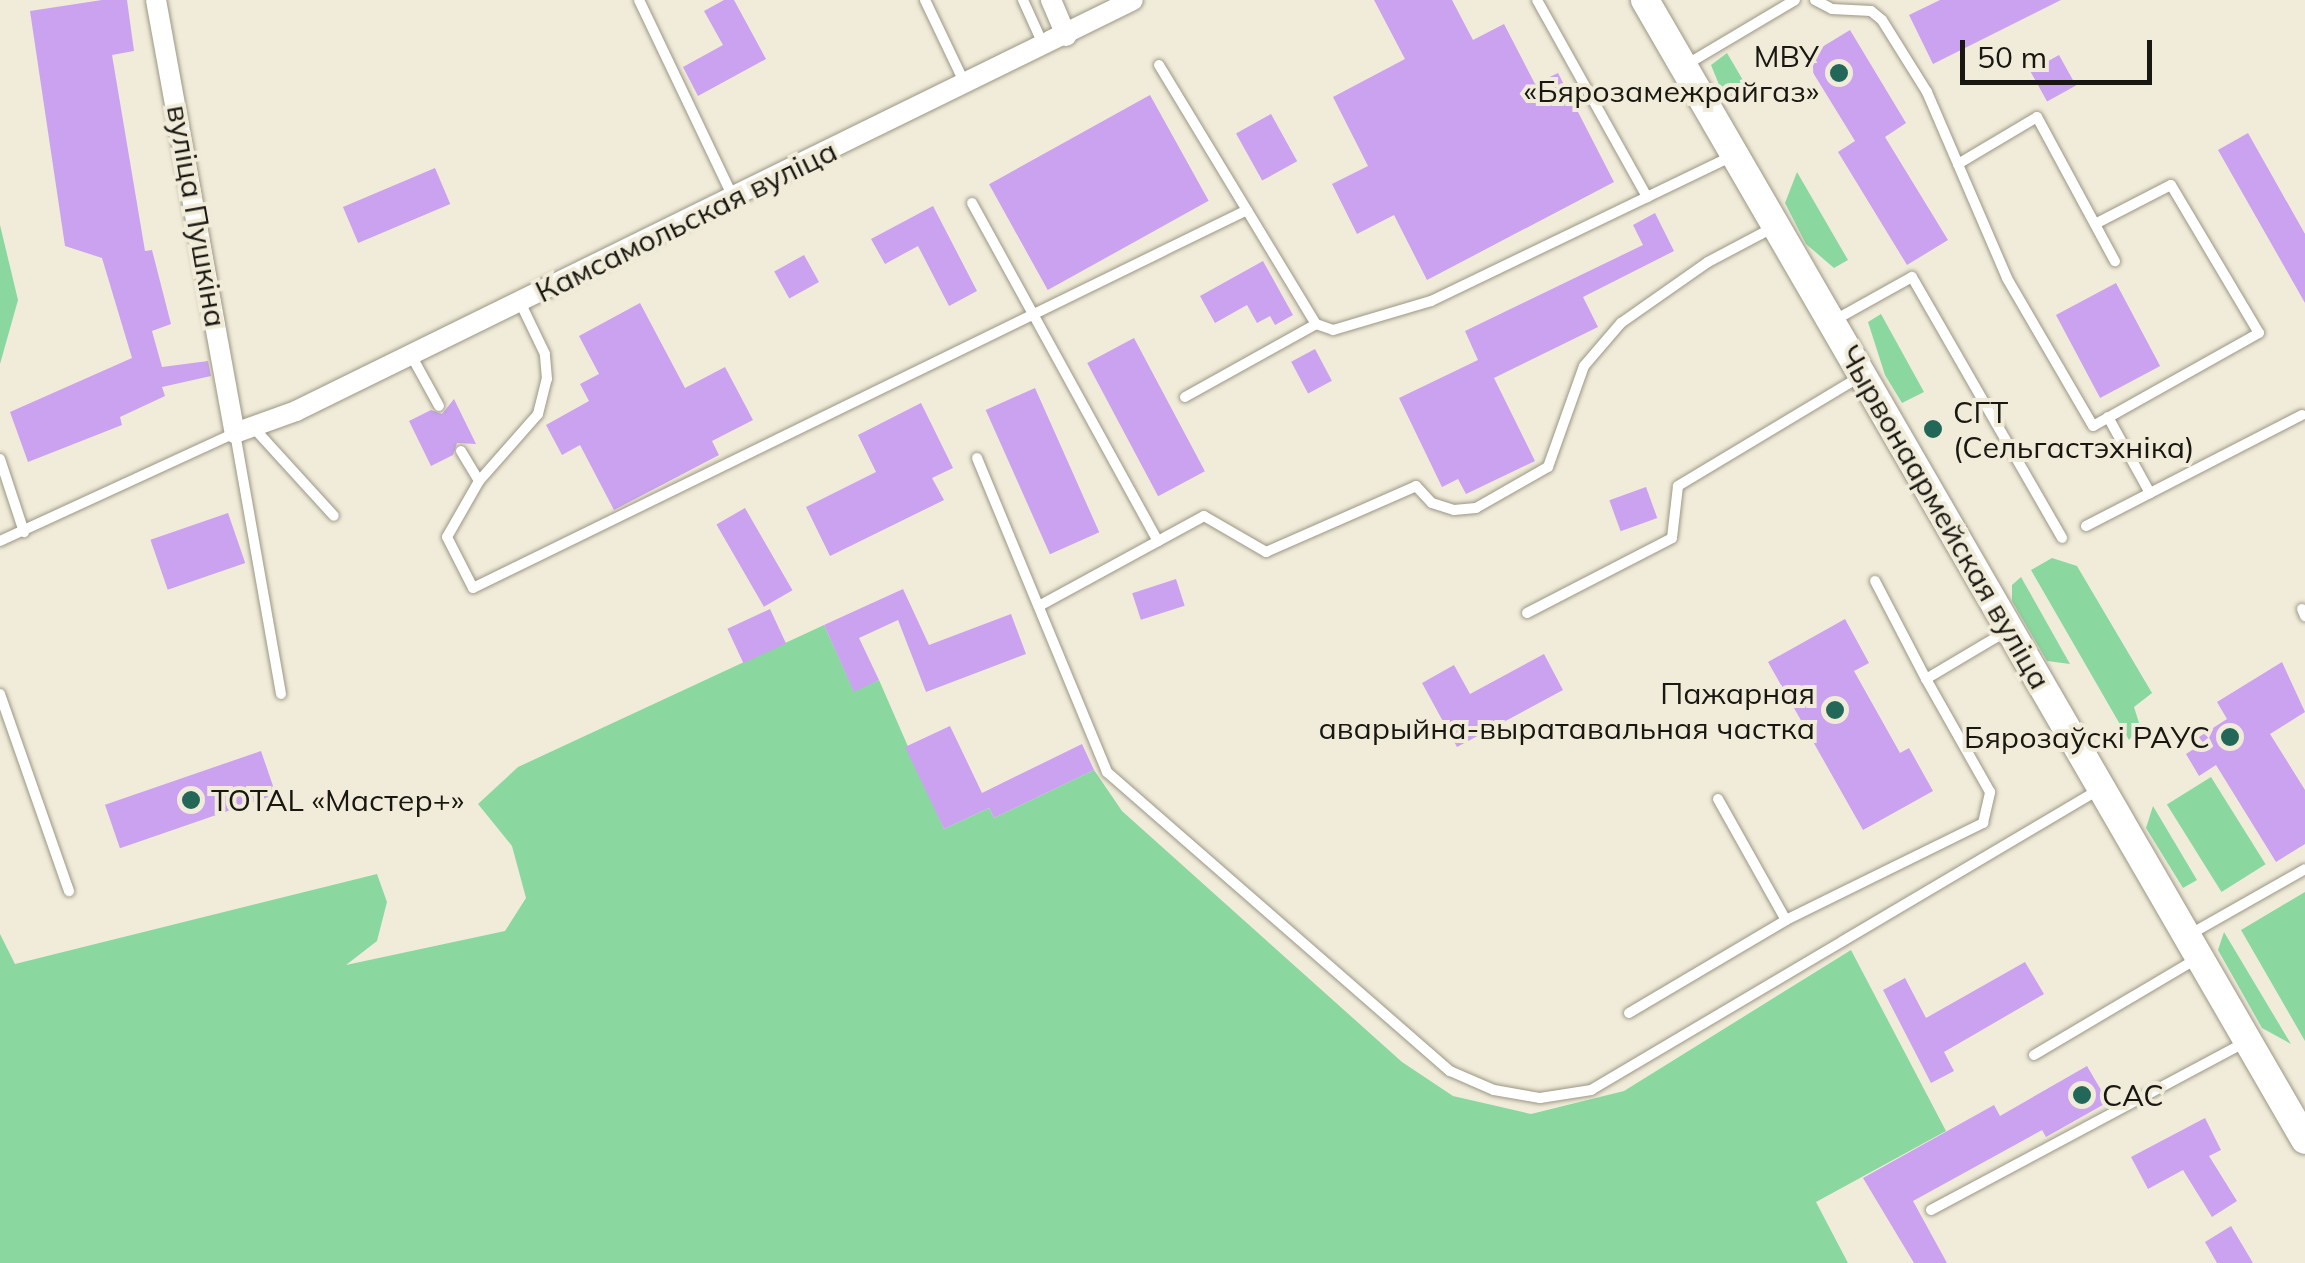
<!DOCTYPE html>
<html>
<head>
<meta charset="utf-8">
<style>
  body { margin:0 }
  #map { position:relative; width:2305px; height:1263px; overflow:hidden; background:#f1ecd9; font-family:Mulish,sans-serif }
  div>[style] { position:absolute }
  [style*='--x'] { left:calc(var(--x)*1px); top:calc(var(--y)*1px); width:calc(var(--w)*1px); rotate:calc(var(--a)*1deg) }
  .green>* { inset:0; background:#8ad89f; transform-origin:0 0 }
  .building>* { inset:0; background:#caa2ef; transform-origin:0 0 }
  .roads { filter:drop-shadow(0 0 2px #9c9786) drop-shadow(0 0 2px #9c9786) }
  .lane>* { height:10px; margin:-5px; padding:0 5px; transform-origin:5px; border-radius:5px; background:#fff }
  .street>* { height:20px; margin:-10px; padding:0 10px; transform-origin:10px; border-radius:10px; background:#fff }
  .secondary>* { height:28px; margin:-14px; padding:0 14px; transform-origin:14px; border-radius:14px; background:#fff }
  .dots>* { width:28px; height:28px; translate:-50% -50%; box-sizing:border-box; border:5px solid #f1ecd9; border-radius:50% }
  span { translate:-50% -50%; white-space:nowrap; text-align:center; line-height:1.15; -webkit-text-stroke:8px #f1ecd9; paint-order:stroke }
  .poi-label { font-size:30px; color:#191711 }
  .right { translate:-100% -50%; text-align:right }
  .left { translate:0 -50%; text-align:left }
  .street-label { font-size:30px; color:#191711 }
  .scale { position:absolute; left:1960px; top:40px; width:192px; height:45px; box-sizing:border-box; border:5px solid #191711; border-top:0; padding-left:12px; font-size:30px; line-height:35px; white-space:nowrap; color:#191711; -webkit-text-stroke:8px #f1ecd9; paint-order:stroke }
</style>
</head>
<body>
<div id="map">
  <div class="green">
    <i style="clip-path:polygon(1727px 53px,1757px 104px,1724px 97px,1711px 65px)"></i>
    <i style="clip-path:polygon(1797px 172px,1848px 260px,1834px 268px,1806px 244px,1785px 203px)"></i>
    <i style="clip-path:polygon(0 225px,18px 300px,0 364px)"></i>
    <i style="clip-path:polygon(1881px 314px,1924px 392px,1902px 403px,1885px 375px,1868px 322px)"></i>
    <i style="clip-path:polygon(2052px 558px,2077px 566px,2152px 693px,2134px 707px,2140px 726px,2129px 740px,2031px 570px)"></i>
    <i style="clip-path:polygon(2021px 577px,2070px 664px,2047px 661px,2012px 601px,2012px 585px)"></i>
    <i style="clip-path:polygon(824px 625px,854px 691px,879px 680px,944px 829px,989px 808px,994px 818px,1094px 770px,1122px 811px,1402px 1062px,1453px 1096px,1531px 1114px,1624px 1091px,1851px 950px,1946px 1131px,1816px 1202px,1848px 1263px,0 1263px,0 934px,15px 964px,377px 874px,387px 902px,377px 941px,346px 965px,505px 931px,526px 898px,512px 846px,478px 804px,518px 767px)"></i>
    <i style="left:2211px;top:777px;width:103px;height:52px;rotate:58deg"></i>
    <i style="clip-path:polygon(2153px 806px,2197px 880px,2183px 888px,2146px 828px)"></i>
    <i style="clip-path:polygon(2305px 892px,2305px 1041px,2241px 930px)"></i>
    <i style="clip-path:polygon(2224px 932px,2291px 1044px,2262px 1028px,2218px 950px)"></i>
  </div>
  <div class="building">
    <i style="clip-path:polygon(102px 0,127px 0,134px 51px,112px 55px,145px 251px,152px 250px,171px 324px,152px 331px,162px 367px,208px 361px,211px 376px,162px 387px,165px 396px,120px 417px,122px 425px,28px 462px,10px 412px,132px 358px,102px 258px,65px 246px,30px 11px)"></i>
    <i style="clip-path:polygon(724px 0,734px 0,766px 59px,698px 96px,683px 67px,723px 45px,704px 11px)"></i>
    <i style="clip-path:polygon(1374px 0,1452px 0,1473px 40px,1504px 24px,1535px 84px,1558px 73px,1614px 182px,1427px 280px,1394px 215px,1357px 234px,1332px 184px,1368px 166px,1333px 97px,1405px 59px)"></i>
    <i style="clip-path:polygon(1940px 0,2061px 0,1933px 64px,1909px 15px)"></i>
    <i style="clip-path:polygon(1850px 30px,1906px 123px,1885px 137px,1948px 240px,1907px 265px,1838px 152px,1855px 141px,1804px 58px)"></i>
    <i style="left:2059px;top:55px;width:35px;height:33px;rotate:61deg"></i>
    <i style="left:1150px;top:95px;width:121px;height:184px;rotate:61deg"></i>
    <i style="left:1271px;top:114px;width:54px;height:40px;rotate:61deg"></i>
    <i style="clip-path:polygon(2248px 133px,2305px 234px,2305px 303px,2218px 150px)"></i>
    <i style="left:435px;top:168px;width:39px;height:100px;rotate:67deg"></i>
    <i style="clip-path:polygon(933px 206px,977px 291px,949px 306px,918px 246px,885px 264px,871px 239px)"></i>
    <i style="clip-path:polygon(1655px 213px,1674px 251px,1583px 297px,1598px 327px,1494px 378px,1535px 461px,1466px 494px,1458px 479px,1442px 487px,1399px 398px,1478px 360px,1465px 331px,1643px 245px,1633px 225px)"></i>
    <i style="left:804px;top:255px;width:31px;height:34px;rotate:61deg"></i>
    <i style="clip-path:polygon(1263px 261px,1293px 315px,1275px 325px,1270px 316px,1257px 323px,1247px 305px,1215px 323px,1200px 296px)"></i>
    <i style="left:2116px;top:283px;width:94px;height:68px;rotate:62deg"></i>
    <i style="clip-path:polygon(640px 303px,685px 388px,725px 367px,753px 420px,712px 441px,719px 455px,614px 510px,580px 445px,562px 455px,546px 425px,589px 401px,580px 384px,599px 374px,579px 336px)"></i>
    <i style="left:1134px;top:338px;width:151px;height:53px;rotate:62deg"></i>
    <i style="left:1315px;top:349px;width:36px;height:27px;rotate:62deg"></i>
    <i style="left:1035px;top:388px;width:158px;height:54px;rotate:66deg"></i>
    <i style="clip-path:polygon(454px 399px,476px 444px,457px 443px,453px 455px,431px 466px,409px 421px,431px 410px,442px 414px)"></i>
    <i style="clip-path:polygon(921px 403px,953px 468px,932px 478px,944px 500px,830px 556px,806px 507px,876px 472px,858px 435px)"></i>
    <i style="left:1646px;top:487px;width:33px;height:39px;rotate:70deg"></i>
    <i style="left:745px;top:508px;width:95px;height:33px;rotate:60deg"></i>
    <i style="left:228px;top:513px;width:53px;height:82px;rotate:71deg"></i>
    <i style="left:1176px;top:579px;width:28px;height:46px;rotate:72deg"></i>
    <i style="clip-path:polygon(903px 589px,929px 645px,1011px 614px,1026px 654px,926px 692px,898px 620px,859px 638px,879px 680px,854px 692px,824px 625px)"></i>
    <i style="left:770px;top:609px;width:38px;height:47px;rotate:65deg"></i>
    <i style="clip-path:polygon(1845px 619px,1869px 663px,1854px 671px,1900px 753px,1909px 748px,1933px 791px,1863px 830px,1768px 662px)"></i>
    <i style="clip-path:polygon(1544px 654px,1563px 690px,1457px 747px,1422px 683px,1454px 665px,1470px 694px)"></i>
    <i style="clip-path:polygon(2282px 662px,2305px 712px,2270px 734px,2305px 790px,2305px 844px,2276px 862px,2216px 765px,2199px 776px,2186px 754px,2203px 743px,2199px 737px,2227px 719px,2217px 702px)"></i>
    <i style="clip-path:polygon(950px 726px,982px 793px,1082px 744px,1094px 770px,994px 818px,989px 808px,944px 829px,905px 747px)"></i>
    <i style="left:261px;top:751px;width:46px;height:165px;rotate:71deg"></i>
    <i style="clip-path:polygon(2025px 962px,2044px 994px,1944px 1052px,1954px 1071px,1931px 1083px,1883px 990px,1905px 978px,1926px 1018px)"></i>
    <i style="clip-path:polygon(2087px 1066px,2108px 1102px,2046px 1137px,2042px 1130px,1913px 1201px,1947px 1263px,1914px 1263px,1863px 1178px,1994px 1105px,2000px 1116px)"></i>
    <i style="clip-path:polygon(2205px 1118px,2221px 1150px,2209px 1156px,2237px 1201px,2212px 1217px,2183px 1170px,2148px 1189px,2131px 1157px)"></i>
    <i style="clip-path:polygon(2231px 1226px,2253px 1263px,2217px 1263px,2205px 1242px)"></i>
  </div>
  <div class="roads">
    <div class="lane">
      <i style="--x:639;--y:0;--w:218;--a:64.5"></i>
      <i style="--x:925;--y:0;--w:93;--a:64.5"></i>
      <i style="--x:1023;--y:0;--w:48;--a:65.6"></i>
      <i style="--x:1537;--y:0;--w:226;--a:60.8"></i>
      <i style="--x:1815;--y:0;--w:19;--a:28"></i>
      <i style="--x:1832;--y:9;--w:39;--a:3"></i>
      <i style="--x:1871;--y:11;--w:14;--a:39"></i>
      <i style="--x:1882;--y:20;--w:85;--a:58"></i>
      <i style="--x:1927;--y:92;--w:78;--a:66.7"></i>
      <i style="--x:1159;--y:65;--w:303;--a:58.8"></i>
      <i style="--x:1316;--y:324;--w:18;--a:19"></i>
      <i style="--x:1333;--y:330;--w:102;--a:-16.5"></i>
      <i style="--x:1431;--y:301;--w:336;--a:-25.7"></i>
      <i style="--x:1684;--y:66;--w:129;--a:-30.7"></i>
      <i style="--x:972;--y:203;--w:386;--a:61.2"></i>
      <i style="--x:2097;--y:223;--w:83;--a:-27.2"></i>
      <i style="--x:2171;--y:185;--w:172;--a:59.3"></i>
      <i style="--x:2259;--y:333;--w:190;--a:150.7"></i>
      <i style="--x:2093;--y:426;--w:171;--a:-120.2"></i>
      <i style="--x:2007;--y:278;--w:124;--a:-113.3"></i>
      <i style="--x:1958;--y:164;--w:92;--a:-30.7"></i>
      <i style="--x:2037;--y:117;--w:164;--a:61.6"></i>
      <i style="--x:1835;--y:320;--w:88;--a:-29.2"></i>
      <i style="--x:1912;--y:277;--w:301;--a:60.1"></i>
      <i style="--x:411;--y:355;--w:58;--a:61.2"></i>
      <i style="--x:1185;--y:397;--w:150;--a:-29.1"></i>
      <i style="--x:2108;--y:417;--w:87;--a:61.1"></i>
      <i style="--x:253;--y:427;--w:120;--a:47.7"></i>
      <i style="--x:461;--y:451;--w:35;--a:59"></i>
      <i style="--x:479;--y:481;--w:64;--a:119.7"></i>
      <i style="--x:447;--y:537;--w:57;--a:63"></i>
      <i style="--x:473;--y:588;--w:861;--a:-26.03"></i>
      <i style="--x:977;--y:458;--w:340;--a:67.5"></i>
      <i style="--x:1107;--y:772;--w:455;--a:41.1"></i>
      <i style="--x:1450;--y:1071;--w:48;--a:23.4"></i>
      <i style="--x:1494;--y:1090;--w:47;--a:9.9"></i>
      <i style="--x:1540;--y:1098;--w:52;--a:-8.9"></i>
      <i style="--x:1591;--y:1090;--w:591;--a:-30.6"></i>
      <i style="--x:0;--y:459;--w:77;--a:71.8"></i>
      <i style="--x:479;--y:481;--w:89;--a:-48.6"></i>
      <i style="--x:538;--y:414;--w:36;--a:-76"></i>
      <i style="--x:547;--y:379;--w:25;--a:-95"></i>
      <i style="--x:545;--y:354;--w:58;--a:-115.7"></i>
      <i style="--x:2086;--y:526;--w:243;--a:-27.2"></i>
      <i style="--x:0;--y:541;--w:259;--a:-24.7"></i>
      <i style="--x:235;--y:433;--w:265;--a:80"></i>
      <i style="--x:1875;--y:581;--w:110;--a:62.5"></i>
      <i style="--x:1039;--y:606;--w:188;--a:-28.6"></i>
      <i style="--x:1204;--y:516;--w:72;--a:30.1"></i>
      <i style="--x:1266;--y:552;--w:164;--a:-23.7"></i>
      <i style="--x:1416;--y:486;--w:23;--a:47"></i>
      <i style="--x:1432;--y:503;--w:23;--a:18"></i>
      <i style="--x:1454;--y:510;--w:22;--a:-5"></i>
      <i style="--x:1476;--y:508;--w:83;--a:-29.7"></i>
      <i style="--x:1548;--y:467;--w:107;--a:-70.4"></i>
      <i style="--x:1584;--y:366;--w:57;--a:-49.3"></i>
      <i style="--x:1621;--y:323;--w:106;--a:-35"></i>
      <i style="--x:1708;--y:262;--w:77;--a:-27.9"></i>
      <i style="--x:2302;--y:609;--w:8;--a:67"></i>
      <i style="--x:1527;--y:613;--w:163;--a:-27.3"></i>
      <i style="--x:1672;--y:538;--w:52;--a:-83.4"></i>
      <i style="--x:1678;--y:486;--w:214;--a:-31"></i>
      <i style="--x:0;--y:694;--w:209;--a:70.7"></i>
      <i style="--x:1718;--y:799;--w:139;--a:60.7"></i>
      <i style="--x:2189;--y:935;--w:133;--a:-29.6"></i>
      <i style="--x:1629;--y:1013;--w:182;--a:-30.6"></i>
      <i style="--x:1786;--y:920;--w:220;--a:-26.2"></i>
      <i style="--x:1983;--y:823;--w:32;--a:-77"></i>
      <i style="--x:1990;--y:792;--w:130;--a:-119.5"></i>
      <i style="--x:1926;--y:679;--w:94;--a:-30.7"></i>
      <i style="--x:2034;--y:1055;--w:191;--a:-30.6"></i>
      <i style="--x:1931;--y:1210;--w:358;--a:-28.1"></i>
    </div>
    <div class="street">
      <i style="--x:156;--y:0;--w:440;--a:79.7"></i>
      <i style="--x:235;--y:433;--w:65;--a:-19.8"></i>
      <i style="--x:296;--y:411;--w:932;--a:-26.15"></i>
      <i style="--x:1051;--y:0;--w:39;--a:67"></i>
    </div>
    <div class="secondary">
      <i style="--x:1645;--y:0;--w:1317;--a:59.93"></i>
    </div>
  </div>
  <div class="dots">
    <i style="left:1839px;top:73px;background:#236759"></i>
    <i style="left:1933px;top:429px;background:#236759"></i>
    <i style="left:1835px;top:710px;background:#236759"></i>
    <i style="left:2230px;top:737px;background:#236759"></i>
    <i style="left:191px;top:800px;background:#236759"></i>
    <i style="left:2082px;top:1095px;background:#236759"></i>
  </div>
  <div class="poi-label">
    <span class="right" style="left:1819px;top:73px">МВУ<br>«Бярозамежрайгаз»</span>
    <span class="left" style="left:1953px;top:429px">СГТ<br>(Сельгастэхніка)</span>
    <span class="right" style="left:1815px;top:710px">Пажарная<br>аварыйна-выратавальная частка</span>
    <span class="right" style="left:2210px;top:737px">Бярозаўскі РАУС</span>
    <span class="left" style="left:211px;top:800px">TOTAL «Мастер+»</span>
    <span class="left" style="left:2102px;top:1095px">САС</span>
  </div>
  <div class="street-label">
    <span style="left:197px;top:216px;rotate:80deg">вуліца Пушкіна</span>
    <span style="left:686px;top:221px;rotate:-26deg">Камсамольская вуліца</span>
    <span style="left:1945px;top:517px;rotate:60deg">Чырвонаармейская вуліца</span>
  </div>
  <div class="scale">50 m</div>
</div>
</body>
</html>
